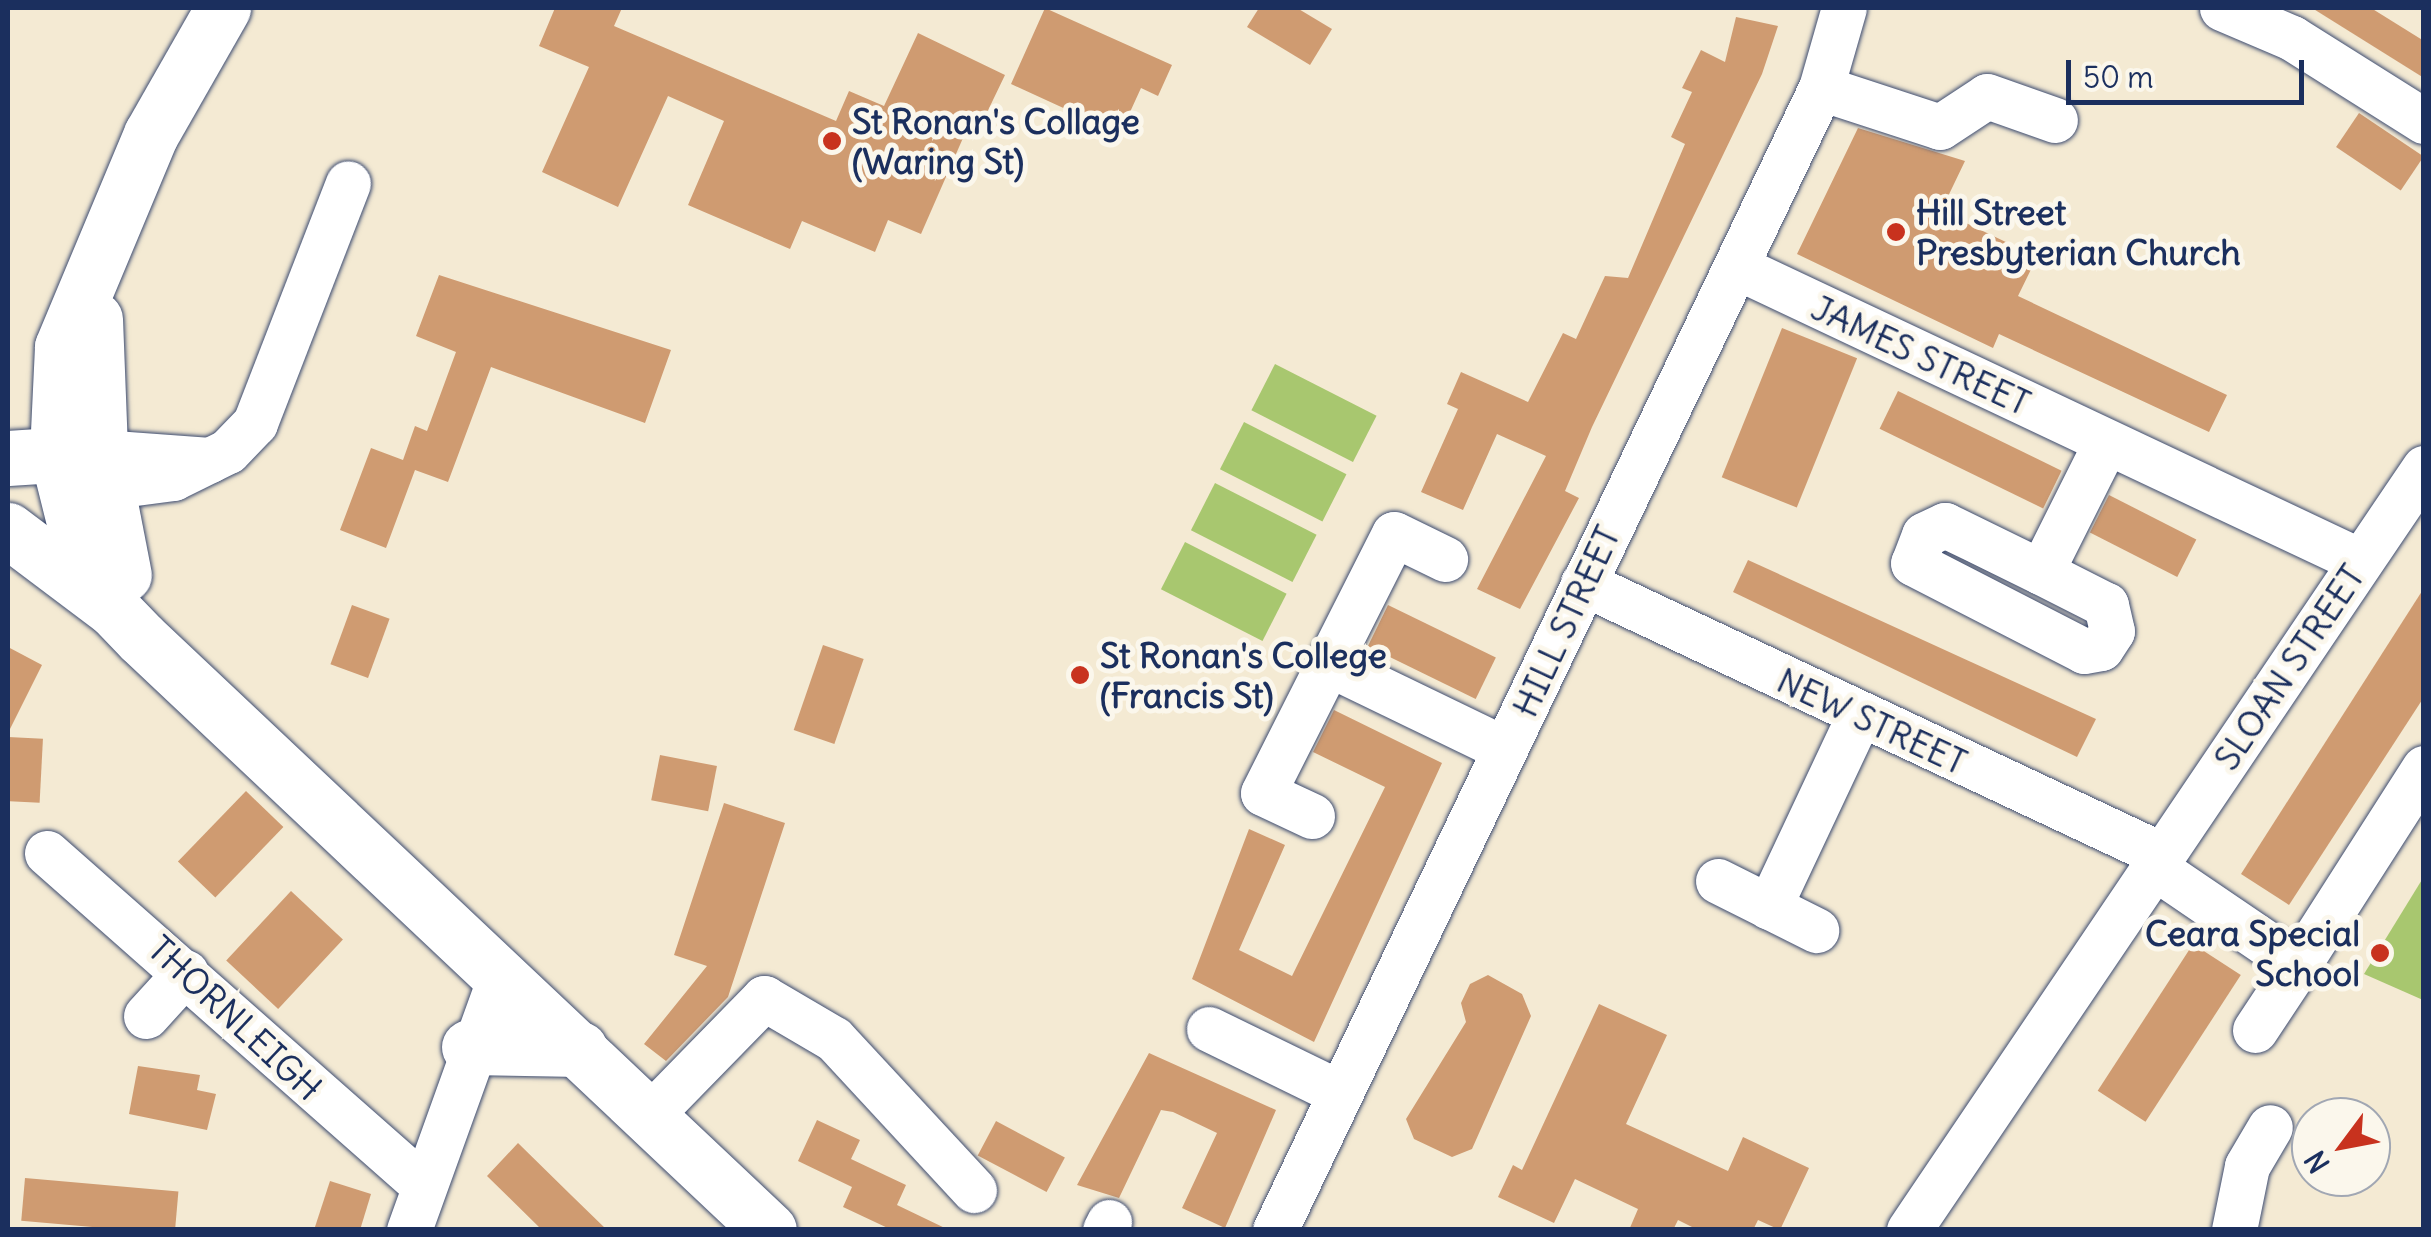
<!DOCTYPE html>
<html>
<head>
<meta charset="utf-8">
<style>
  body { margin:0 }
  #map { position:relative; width:2431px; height:1237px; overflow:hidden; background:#f4ead3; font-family:Delius,sans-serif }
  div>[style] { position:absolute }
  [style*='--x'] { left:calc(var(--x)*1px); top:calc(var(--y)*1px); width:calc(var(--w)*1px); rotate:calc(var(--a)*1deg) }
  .green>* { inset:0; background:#a8c76f; transform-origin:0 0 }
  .building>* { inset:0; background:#cf9b71; transform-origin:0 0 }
  .roads { filter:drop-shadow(0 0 2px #3c4b70) drop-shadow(0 0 2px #3c4b70) }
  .minor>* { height:45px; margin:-22.5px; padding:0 22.5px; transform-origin:22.5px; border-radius:22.5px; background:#fff }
  .major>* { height:55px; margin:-27.5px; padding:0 27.5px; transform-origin:27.5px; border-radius:27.5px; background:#fff }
  .highway>* { height:55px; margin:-27.5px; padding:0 27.5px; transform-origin:27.5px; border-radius:27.5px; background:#fff }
  .dots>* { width:28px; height:28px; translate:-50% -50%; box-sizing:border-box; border:5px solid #fbf7ec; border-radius:50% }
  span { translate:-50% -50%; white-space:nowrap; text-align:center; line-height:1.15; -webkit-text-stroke:10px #fbf7ec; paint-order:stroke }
  .poi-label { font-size:35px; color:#1b2f5e; font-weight:700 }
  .left { translate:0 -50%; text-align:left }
  .right { translate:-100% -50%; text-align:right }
  .street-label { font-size:35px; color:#1b2f5e }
  .frame { position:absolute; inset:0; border:10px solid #1b2f5e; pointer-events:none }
  .north { position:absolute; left:2291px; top:1097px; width:100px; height:100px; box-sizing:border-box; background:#fbf7ec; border:2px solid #a1a7b3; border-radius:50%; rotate:238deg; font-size:28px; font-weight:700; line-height:40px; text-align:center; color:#1b2f5e }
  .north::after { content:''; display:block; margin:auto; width:35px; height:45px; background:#c8321e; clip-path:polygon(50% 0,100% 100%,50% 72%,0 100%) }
  .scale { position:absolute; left:2066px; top:60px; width:238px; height:45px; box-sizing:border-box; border:5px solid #1b2f5e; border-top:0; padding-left:12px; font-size:30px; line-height:35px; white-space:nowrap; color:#1b2f5e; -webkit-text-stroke:8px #fbf7ec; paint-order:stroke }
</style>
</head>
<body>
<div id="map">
  <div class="green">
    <i style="left:1275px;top:364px;width:114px;height:52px;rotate:27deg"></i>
    <i style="left:1244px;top:422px;width:115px;height:53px;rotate:27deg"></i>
    <i style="left:1215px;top:483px;width:114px;height:53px;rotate:27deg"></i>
    <i style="left:1185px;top:542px;width:114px;height:53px;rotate:27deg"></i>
    <i style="clip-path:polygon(2423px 878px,2423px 1000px,2364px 974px)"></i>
  </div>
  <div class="building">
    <i style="clip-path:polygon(555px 8px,622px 8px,614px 26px,836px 121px,849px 91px,884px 106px,918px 33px,1005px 75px,980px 127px,970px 122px,921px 234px,888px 220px,875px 252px,802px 221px,790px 249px,688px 205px,724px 121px,668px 96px,618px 207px,542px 172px,589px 67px,539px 46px)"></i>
    <i style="clip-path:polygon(1045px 8px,1172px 65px,1158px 96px,1141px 88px,1120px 134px,1011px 84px)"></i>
    <i style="clip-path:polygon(1259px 8px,1297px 8px,1332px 29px,1310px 65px,1247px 27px)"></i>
    <i style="clip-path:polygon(2312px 8px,2371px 8px,2424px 41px,2424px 78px)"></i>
    <i style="clip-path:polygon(1736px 17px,1778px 26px,1762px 74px,1592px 427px,1565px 491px,1579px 498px,1520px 609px,1477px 589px,1546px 456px,1497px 434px,1463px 510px,1421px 492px,1458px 409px,1447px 404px,1461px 372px,1528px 402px,1563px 333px,1576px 339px,1605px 276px,1628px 278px,1685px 144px,1671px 137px,1692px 92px,1682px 88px,1701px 50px,1725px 62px)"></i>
    <i style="left:2359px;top:113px;width:78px;height:41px;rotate:34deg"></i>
    <i style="clip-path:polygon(1858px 128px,1965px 161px,1941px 211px,2037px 257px,2018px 296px,2227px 395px,2209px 432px,1999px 334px,1993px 348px,1797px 254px)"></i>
    <i style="clip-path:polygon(439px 275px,671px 350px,645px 423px,491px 367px,448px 482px,415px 470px,386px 548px,340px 530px,371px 448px,403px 460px,415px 426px,427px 431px,456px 352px,416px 336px)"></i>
    <i style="left:1782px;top:328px;width:81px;height:161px;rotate:22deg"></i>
    <i style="left:1898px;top:391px;width:182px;height:42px;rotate:26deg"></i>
    <i style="left:2109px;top:495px;width:98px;height:42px;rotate:27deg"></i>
    <i style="clip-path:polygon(1748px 560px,2096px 719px,2077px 757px,1733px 592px)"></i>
    <i style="clip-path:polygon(2424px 588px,2424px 697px,2289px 905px,2241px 874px)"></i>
    <i style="left:352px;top:605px;width:40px;height:63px;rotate:20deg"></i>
    <i style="left:1388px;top:605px;width:120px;height:46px;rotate:26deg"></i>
    <i style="left:823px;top:645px;width:43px;height:90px;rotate:19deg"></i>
    <i style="clip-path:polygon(8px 647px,42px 665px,8px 733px)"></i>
    <i style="clip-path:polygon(1334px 710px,1442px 763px,1314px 1042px,1192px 979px,1249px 829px,1285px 845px,1239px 950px,1292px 976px,1385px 787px,1313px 752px)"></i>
    <i style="left:8px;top:737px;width:35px;height:64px;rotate:3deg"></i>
    <i style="left:660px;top:755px;width:58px;height:46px;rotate:11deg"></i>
    <i style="left:246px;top:791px;width:52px;height:98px;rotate:44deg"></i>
    <i style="clip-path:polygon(724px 803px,785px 823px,728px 997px,666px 1061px,644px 1044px,707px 966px,674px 955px)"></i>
    <i style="left:291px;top:891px;width:71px;height:95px;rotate:43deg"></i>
    <i style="left:2193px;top:944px;width:57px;height:175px;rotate:33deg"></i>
    <i style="clip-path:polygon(1488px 975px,1522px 994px,1531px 1016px,1472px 1149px,1452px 1157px,1414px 1139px,1406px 1119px,1466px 1022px,1461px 1003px,1470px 984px)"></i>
    <i style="clip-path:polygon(1599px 1004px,1667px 1035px,1626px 1124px,1728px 1171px,1743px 1137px,1809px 1168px,1780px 1230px,1758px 1220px,1753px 1230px,1698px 1230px,1678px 1220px,1673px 1230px,1629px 1230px,1638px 1209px,1575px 1179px,1554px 1223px,1498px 1197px,1513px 1165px,1522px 1170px)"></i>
    <i style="clip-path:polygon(1149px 1053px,1276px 1110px,1225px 1228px,1182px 1208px,1217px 1133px,1173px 1112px,1161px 1110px,1119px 1198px,1077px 1185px)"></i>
    <i style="clip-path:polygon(138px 1066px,200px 1075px,197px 1090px,216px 1094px,207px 1130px,129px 1114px)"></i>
    <i style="clip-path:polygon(817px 1120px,860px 1140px,851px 1159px,906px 1185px,897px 1205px,949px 1230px,892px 1230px,843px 1207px,852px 1187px,798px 1161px)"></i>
    <i style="left:996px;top:1121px;width:78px;height:39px;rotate:28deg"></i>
    <i style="clip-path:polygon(518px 1143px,571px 1195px,607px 1230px,542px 1230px,487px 1176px)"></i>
    <i style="left:25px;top:1178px;width:154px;height:43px;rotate:5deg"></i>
    <i style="clip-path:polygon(330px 1181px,371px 1194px,360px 1230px,314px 1230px)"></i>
  </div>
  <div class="roads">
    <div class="minor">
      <i style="--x:2222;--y:8;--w:76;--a:23.2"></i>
      <i style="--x:2292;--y:38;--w:156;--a:32.2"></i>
      <i style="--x:1821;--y:88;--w:125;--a:18.1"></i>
      <i style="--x:1940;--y:127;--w:56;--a:-33.4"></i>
      <i style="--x:1987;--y:96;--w:72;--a:19.4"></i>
      <i style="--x:1737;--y:267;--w:689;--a:25.26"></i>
      <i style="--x:100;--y:452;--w:110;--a:4.2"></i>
      <i style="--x:105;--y:487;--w:69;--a:-7.5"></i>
      <i style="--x:173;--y:478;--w:61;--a:-26.1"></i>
      <i style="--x:228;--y:451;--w:39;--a:-46"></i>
      <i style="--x:255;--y:423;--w:257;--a:-68.8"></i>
      <i style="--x:2041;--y:572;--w:107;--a:-153.9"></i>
      <i style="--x:1945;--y:525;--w:23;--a:155"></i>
      <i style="--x:1924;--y:535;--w:30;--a:111"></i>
      <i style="--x:1913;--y:563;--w:192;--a:27.2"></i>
      <i style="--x:2084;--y:651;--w:17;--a:-10"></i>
      <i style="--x:2101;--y:648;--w:20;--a:-57"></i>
      <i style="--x:2112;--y:631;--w:27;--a:-103"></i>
      <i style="--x:2106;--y:605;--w:73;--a:-153.1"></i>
      <i style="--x:2041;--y:572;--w:145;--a:-63.4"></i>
      <i style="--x:1583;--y:583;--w:640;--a:25.16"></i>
      <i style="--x:1329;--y:664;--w:195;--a:25.8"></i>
      <i style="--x:1312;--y:816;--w:54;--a:-154.9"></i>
      <i style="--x:1263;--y:793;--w:290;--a:-63.2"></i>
      <i style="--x:1394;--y:534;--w:57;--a:26.1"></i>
      <i style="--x:47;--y:853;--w:502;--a:41.44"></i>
      <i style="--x:2154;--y:867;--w:174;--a:34.2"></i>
      <i style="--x:2298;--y:965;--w:234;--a:-57.4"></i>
      <i style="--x:1718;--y:881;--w:110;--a:26.6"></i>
      <i style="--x:1769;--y:907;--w:211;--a:-64.8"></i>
      <i style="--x:146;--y:1016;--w:59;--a:-47.7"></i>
      <i style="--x:1209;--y:1029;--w:141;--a:26"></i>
      <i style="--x:2255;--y:1030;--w:78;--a:-56.5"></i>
      <i style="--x:649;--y:1116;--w:165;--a:-45.7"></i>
      <i style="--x:764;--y:998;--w:81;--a:30.4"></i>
      <i style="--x:834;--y:1039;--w:206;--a:47.2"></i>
      <i style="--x:409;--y:1230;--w:272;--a:-70.2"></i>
      <i style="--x:1105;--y:1230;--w:9;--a:-63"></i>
      <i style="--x:1275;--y:1230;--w:1266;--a:-64.45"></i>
      <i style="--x:1821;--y:88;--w:83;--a:-74"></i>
      <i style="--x:1909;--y:1230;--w:920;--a:-55.95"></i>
      <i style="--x:2234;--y:1230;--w:65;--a:-78.5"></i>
      <i style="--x:2247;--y:1166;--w:45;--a:-59.5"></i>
    </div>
    <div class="major">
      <i style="--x:8;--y:458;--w:92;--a:-3.7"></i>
      <i style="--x:8;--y:530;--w:133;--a:37"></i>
    </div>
    <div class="highway">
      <i style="--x:223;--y:8;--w:145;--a:119.7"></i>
      <i style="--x:151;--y:134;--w:231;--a:112.7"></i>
      <i style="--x:62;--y:347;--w:107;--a:92.7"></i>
      <i style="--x:57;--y:454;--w:91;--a:76"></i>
      <i style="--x:79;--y:542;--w:76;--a:62.8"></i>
      <i style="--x:114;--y:610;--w:39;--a:46"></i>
      <i style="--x:141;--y:638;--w:863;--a:43.31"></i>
      <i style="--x:95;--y:319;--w:133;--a:87.8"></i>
      <i style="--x:100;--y:452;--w:125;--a:79"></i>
      <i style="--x:469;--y:1047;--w:111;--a:1"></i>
    </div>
  </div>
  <div class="dots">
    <i style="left:832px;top:141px;background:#c8321e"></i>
    <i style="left:1896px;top:232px;background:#c8321e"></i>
    <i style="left:1080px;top:675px;background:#c8321e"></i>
    <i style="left:2380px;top:953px;background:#c8321e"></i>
  </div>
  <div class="poi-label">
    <span class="left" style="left:852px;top:141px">St Ronan's Collage<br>(Waring St)</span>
    <span class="left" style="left:1916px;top:232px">Hill Street<br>Presbyterian Church</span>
    <span class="left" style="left:1100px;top:675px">St Ronan's College<br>(Francis St)</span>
    <span class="right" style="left:2360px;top:953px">Ceara Special<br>School</span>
  </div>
  <div class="street-label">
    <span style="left:1921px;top:355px;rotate:25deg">JAMES STREET</span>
    <span style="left:1566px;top:621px;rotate:-65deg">HILL STREET</span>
    <span style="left:2289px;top:667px;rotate:-56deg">SLOAN STREET</span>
    <span style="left:1872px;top:721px;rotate:25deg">NEW STREET</span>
    <span style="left:235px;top:1018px;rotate:43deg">THORNLEIGH</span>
  </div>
  <div class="frame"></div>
  <div class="north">N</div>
  <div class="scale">50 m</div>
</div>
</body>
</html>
